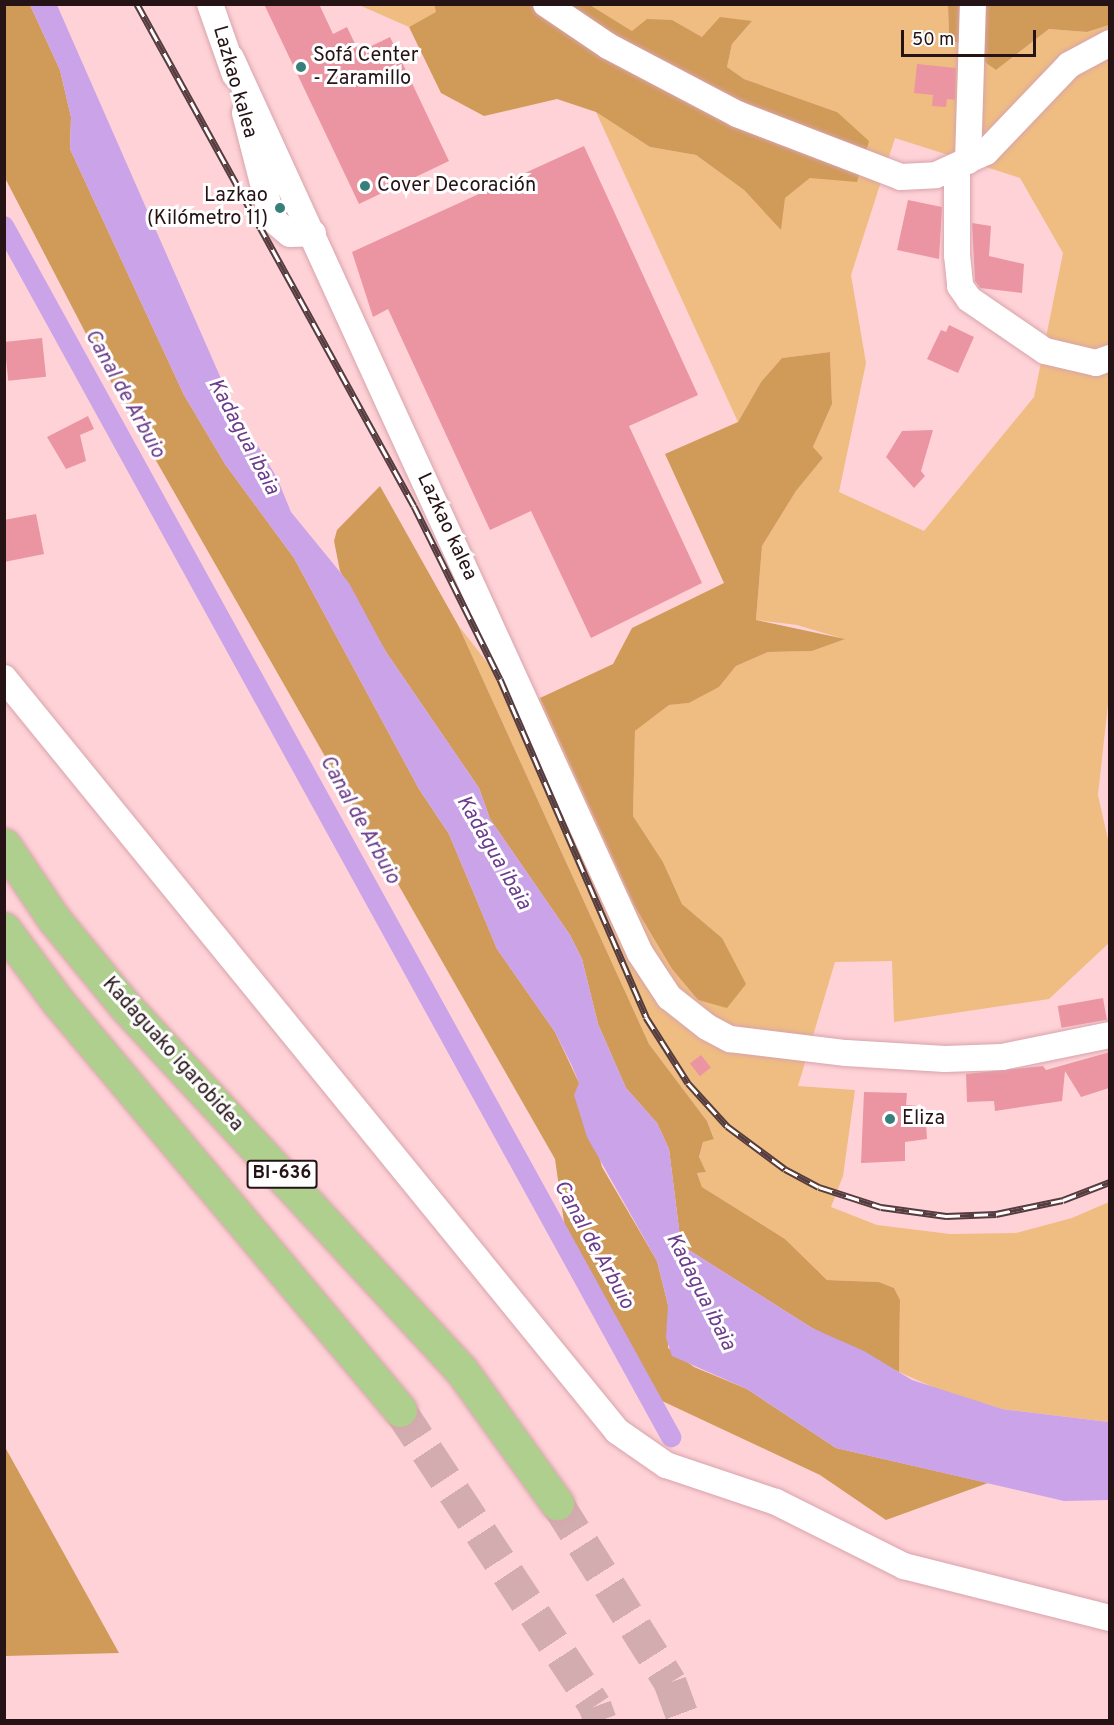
<!DOCTYPE html>
<html>
<head>
<meta charset="utf-8">
<style>
  body { margin:0 }
  #map { position:relative; width:1114px; height:1725px; overflow:hidden; background:#fed2d7; font-family:Overpass,sans-serif }
  div>[style] { position:absolute }
  [style*='--x'] { left:calc(var(--x)*1px); top:calc(var(--y)*1px); width:calc(var(--w)*1px); rotate:calc(var(--a)*1deg) }
  .green>* { inset:0; background:#efbd82 }
  .forest>* { inset:0; background:#d09a59 }
  .water>* { inset:0; background:#caa3e8 }
  .canal>* { height:20px; margin:-10px; padding:0 10px; transform-origin:10px; border-radius:10px; background:#caa3e8 }
  .building>* { inset:0; background:#eb95a2; transform-origin:0 0 }
  .highway-tunnel>* { height:33px; margin-top:-16.5px; transform-origin:0; background:repeating-linear-gradient(90deg,#d3acb0 0 33px,transparent 0 49px) }
  .roads { filter:drop-shadow(0 0 2px #d8a4ab) drop-shadow(0 0 2px #d8a4ab) }
  .minor>* { height:26px; margin:-13px; padding:0 13px; transform-origin:13px; border-radius:13px; background:#fff }
  .highway>* { height:33px; margin:-16.5px; padding:0 16.5px; transform-origin:16.5px; border-radius:16.5px; background:#afcf8e }
  .rail>* { height:7px; margin-top:-3.5px; transform-origin:0; background:repeating-linear-gradient(90deg,#fff 0 14px,#543c3f 0 28px); box-sizing:border-box; border-block:2px solid #543c3f }
  .dots>* { width:16px; height:16px; translate:-50% -50%; box-sizing:border-box; border:3px solid #fff; border-radius:50% }
  span { translate:-50% -50%; white-space:nowrap; text-align:center; line-height:1.15; -webkit-text-stroke:6px #fff; paint-order:stroke }
  .shield-label span { padding:2px 4px; background:#fff; border:2px solid; border-radius:4px; -webkit-text-stroke-width:0 }
  .shield-label { font-size:18px; color:#261316; font-weight:700 }
  .poi-label { font-size:20px; color:#261316 }
  .left { translate:0 -50%; text-align:left }
  .right { translate:-100% -50%; text-align:right }
  .street-label { font-size:20px; color:#261316 }
  .water-label { font-size:21px; color:#6c3b8c; font-style:italic }
  .frame { position:absolute; inset:0; border:6px solid #261316; pointer-events:none }
  .scale { position:absolute; left:901px; top:30px; width:135px; height:27px; box-sizing:border-box; border:3px solid #261316; border-top:0; padding-left:8px; font-size:18px; line-height:21px; white-space:nowrap; color:#261316; -webkit-text-stroke:4px #fff; paint-order:stroke }
</style>
</head>
<body>
<div id="map">
  <div class="green">
    <i style="clip-path:polygon(359px 5px,434px 5px,437px 12px,409px 27px)"></i>
    <i style="clip-path:polygon(evenodd,590px 5px,948px 5px,949px 37px,996px 70px,1049px 29px,1087px 32px,1109px 25px,1110px 686px,1098px 795px,1109px 844px,1109px 943px,1049px 999px,894px 1022px,892px 961px,835px 962px,798px 1086px,855px 1090px,843px 1176px,831px 1207px,877px 1225px,950px 1234px,1016px 1233px,1072px 1218px,1109px 1202px,1109px 1422px,1002px 1409px,944px 1392px,899px 1372px,900px 1300px,894px 1288px,879px 1282px,827px 1280px,785px 1239px,702px 1187px,697px 1173px,706px 1172px,699px 1158px,703px 1142px,714px 1138px,707px 1121px,649px 1044px,458px 625px,521px 706px,540px 698px,635px 907px,672px 969px,698px 1000px,727px 1007px,722px 938px,682px 904px,663px 862px,633px 816px,635px 731px,669px 705px,689px 703px,719px 687px,736px 666px,768px 652px,812px 651px,844px 639px,797px 625px,756px 620px,762px 546px,796px 491px,823px 458px,813px 447px,832px 404px,830px 352px,782px 358px,761px 382px,738px 422px,596px 112px,650px 147px,696px 155px,744px 190px,781px 229px,784px 198px,810px 178px,837px 112px,744px 79px,727px 67px,732px 44px,752px 21px,702px 37px,671px 20px,632px 31px,590px 5px,895px 138px,1020px 178px,1063px 253px,1034px 397px,924px 531px,839px 492px,866px 363px,851px 275px,895px 138px)"></i>
  </div>
  <div class="forest">
    <i style="clip-path:polygon(434px 4px,590px 5px,632px 31px,647px 19px,672px 20px,702px 37px,720px 17px,752px 21px,732px 44px,727px 67px,744px 79px,837px 112px,869px 141px,857px 182px,810px 178px,785px 198px,781px 230px,744px 190px,696px 155px,650px 147px,596px 112px,557px 99px,484px 116px,441px 93px,409px 27px,436px 12px)"></i>
    <i style="clip-path:polygon(4px 5px,30px 5px,60px 70px,71px 117px,70px 149px,184px 395px,225px 464px,294px 558px,419px 789px,449px 834px,497px 949px,555px 1032px,579px 1083px,602px 1167px,657px 1261px,668px 1305px,668px 1348px,694px 1367px,747px 1389px,836px 1448px,988px 1483px,886px 1520px,820px 1475px,660px 1400px,565px 1229px,555px 1159px,110px 380px,5px 178px)"></i>
    <i style="clip-path:polygon(948px 5px,1109px 5px,1109px 25px,1087px 32px,1049px 29px,996px 70px,949px 37px)"></i>
    <i style="clip-path:polygon(830px 352px,832px 404px,813px 447px,823px 458px,796px 491px,762px 546px,756px 620px,845px 639px,812px 651px,768px 652px,736px 666px,719px 687px,689px 703px,669px 705px,635px 731px,633px 816px,663px 862px,682px 904px,722px 938px,746px 984px,727px 1008px,698px 1000px,672px 969px,635px 907px,540px 698px,613px 664px,632px 628px,724px 583px,665px 454px,738px 422px,761px 382px,782px 358px)"></i>
    <i style="clip-path:polygon(380px 486px,458px 625px,649px 1044px,707px 1121px,714px 1139px,703px 1142px,699px 1157px,706px 1172px,697px 1173px,702px 1187px,785px 1239px,827px 1280px,879px 1282px,894px 1288px,900px 1300px,899px 1372px,812px 1328px,681px 1245px,669px 1149px,657px 1123px,626px 1088px,598px 1024px,582px 959px,570px 935px,490px 819px,479px 788px,386px 652px,340px 571px,334px 541px,337px 530px)"></i>
    <i style="clip-path:polygon(4px 1447px,5px 1447px,119px 1653px,5px 1656px)"></i>
  </div>
  <div class="water">
    <i style="clip-path:polygon(30px 5px,57px 5px,230px 399px,277px 478px,291px 512px,349px 583px,386px 652px,479px 788px,490px 819px,570px 935px,582px 959px,598px 1024px,626px 1088px,657px 1123px,669px 1149px,681px 1245px,812px 1328px,864px 1351px,912px 1380px,1002px 1409px,1109px 1422px,1109px 1500px,1064px 1501px,836px 1448px,747px 1389px,672px 1356px,666px 1338px,668px 1305px,657px 1261px,587px 1137px,574px 1095px,579px 1083px,572px 1066px,555px 1032px,497px 949px,449px 834px,419px 789px,294px 558px,225px 464px,184px 395px,70px 149px,71px 117px,60px 70px)"></i>
  </div>
  <div class="canal">
    <i style="--x:4;--y:226;--w:1383;--a:61.15"></i>
  </div>
  <div class="building">
    <i style="clip-path:polygon(264px 4px,319px 4px,333px 34px,347px 27px,359px 52px,390px 37px,449px 161px,359px 204px)"></i>
    <i style="clip-path:polygon(917px 64px,956px 68px,955px 100px,947px 99px,946px 107px,932px 106px,933px 95px,914px 93px)"></i>
    <i style="clip-path:polygon(584px 146px,698px 395px,629px 426px,702px 583px,591px 638px,531px 511px,490px 530px,388px 309px,373px 317px,352px 252px)"></i>
    <i style="clip-path:polygon(908px 200px,942px 207px,939px 259px,897px 250px)"></i>
    <i style="clip-path:polygon(972px 223px,991px 226px,989px 256px,1024px 264px,1022px 293px,980px 288px,975px 281px)"></i>
    <i style="clip-path:polygon(949px 325px,974px 337px,958px 373px,927px 359px,941px 330px,946px 332px)"></i>
    <i style="left:42px;top:338px;width:39px;height:38px;rotate:84deg"></i>
    <i style="clip-path:polygon(88px 416px,94px 429px,80px 435px,86px 461px,66px 469px,47px 437px)"></i>
    <i style="clip-path:polygon(933px 430px,921px 471px,925px 476px,914px 488px,886px 457px,902px 431px)"></i>
    <i style="clip-path:polygon(36px 514px,44px 554px,4px 562px,4px 520px)"></i>
    <i style="left:1103px;top:998px;width:22px;height:46px;rotate:80deg"></i>
    <i style="clip-path:polygon(1110px 1052px,1109px 1088px,1081px 1097px,1065px 1071px,1062px 1101px,995px 1111px,994px 1101px,967px 1102px,966px 1074px,1043px 1066px,1046px 1070px)"></i>
    <i style="left:701px;top:1055px;width:16px;height:14px;rotate:52deg"></i>
    <i style="clip-path:polygon(864px 1092px,907px 1093px,906px 1105px,918px 1106px,918px 1119px,926px 1123px,927px 1139px,905px 1142px,905px 1161px,861px 1163px)"></i>
  </div>
  <div class="highway-tunnel">
    <i style="--x:400;--y:1410;--w:354;--a:56.6"></i>
    <i style="--x:595;--y:1706;--w:15;--a:70"></i>
    <i style="--x:557;--y:1503;--w:212;--a:57.7"></i>
    <i style="--x:670;--y:1682;--w:40;--a:69.8"></i>
  </div>
  <div class="roads">
    <div class="minor">
      <i style="--x:210;--y:4;--w:75;--a:70.6"></i>
      <i style="--x:546;--y:4;--w:75;--a:34.1"></i>
      <i style="--x:608;--y:46;--w:146;--a:27.8"></i>
      <i style="--x:737;--y:114;--w:176;--a:21"></i>
      <i style="--x:901;--y:177;--w:35;--a:-3"></i>
      <i style="--x:936;--y:175;--w:55;--a:-24.7"></i>
      <i style="--x:986;--y:152;--w:120;--a:-46.3"></i>
      <i style="--x:1069;--y:65;--w:47;--a:-28.2"></i>
      <i style="--x:231;--y:58;--w:984;--a:65.44"></i>
      <i style="--x:640;--y:953;--w:53;--a:56.6"></i>
      <i style="--x:669;--y:997;--w:48;--a:38.3"></i>
      <i style="--x:707;--y:1027;--w:26;--a:28"></i>
      <i style="--x:730;--y:1039;--w:117;--a:6.9"></i>
      <i style="--x:846;--y:1053;--w:99;--a:3.5"></i>
      <i style="--x:945;--y:1059;--w:57;--a:-2"></i>
      <i style="--x:1002;--y:1057;--w:110;--a:-11.5"></i>
      <i style="--x:245;--y:113;--w:109;--a:75.7"></i>
      <i style="--x:272;--y:219;--w:23;--a:40"></i>
      <i style="--x:290;--y:234;--w:23;--a:-2"></i>
      <i style="--x:968;--y:161;--w:157;--a:-88.2"></i>
      <i style="--x:957;--y:166;--w:89;--a:90"></i>
      <i style="--x:957;--y:255;--w:31;--a:84"></i>
      <i style="--x:960;--y:286;--w:16;--a:55"></i>
      <i style="--x:969;--y:299;--w:92;--a:34.4"></i>
      <i style="--x:1045;--y:351;--w:52;--a:13.2"></i>
      <i style="--x:1096;--y:363;--w:15;--a:-20"></i>
      <i style="--x:4;--y:678;--w:971;--a:50.85"></i>
      <i style="--x:617;--y:1431;--w:60;--a:34.8"></i>
      <i style="--x:666;--y:1465;--w:116;--a:18.6"></i>
      <i style="--x:776;--y:1502;--w:143;--a:26.6"></i>
      <i style="--x:904;--y:1566;--w:212;--a:14.2"></i>
    </div>
    <div class="highway">
      <i style="--x:4;--y:845;--w:88;--a:56.1"></i>
      <i style="--x:53;--y:918;--w:117;--a:50.6"></i>
      <i style="--x:127;--y:1008;--w:494;--a:47.3"></i>
      <i style="--x:462;--y:1371;--w:163;--a:54.3"></i>
      <i style="--x:4;--y:929;--w:92;--a:53.4"></i>
      <i style="--x:59;--y:1003;--w:531;--a:50.04"></i>
    </div>
  </div>
  <div class="rail">
    <i style="--x:137;--y:4;--w:573;--a:61.11"></i>
    <i style="--x:414;--y:506;--w:193;--a:63.6"></i>
    <i style="--x:500;--y:679;--w:368;--a:66.6"></i>
    <i style="--x:646;--y:1017;--w:78;--a:57.5"></i>
    <i style="--x:688;--y:1083;--w:58;--a:47.8"></i>
    <i style="--x:727;--y:1126;--w:72;--a:36.6"></i>
    <i style="--x:785;--y:1169;--w:38;--a:28"></i>
    <i style="--x:819;--y:1187;--w:65;--a:17.9"></i>
    <i style="--x:881;--y:1207;--w:66;--a:7.9"></i>
    <i style="--x:946;--y:1216;--w:50;--a:-2.3"></i>
    <i style="--x:996;--y:1214;--w:68;--a:-11.8"></i>
    <i style="--x:1063;--y:1200;--w:50;--a:-21"></i>
  </div>
  <div class="dots">
    <i style="left:301px;top:67px;background:#377f7b"></i>
    <i style="left:365px;top:186px;background:#377f7b"></i>
    <i style="left:280px;top:208px;background:#377f7b"></i>
    <i style="left:890px;top:1119px;background:#377f7b"></i>
  </div>
  <div class="shield-label">
    <span style="left:282px;top:1174px">BI-636</span>
  </div>
  <div class="poi-label">
    <span class="left" style="left:313px;top:68px">Sofá Center<br>- Zaramillo</span>
    <span class="left" style="left:377px;top:186px">Cover Decoración</span>
    <span class="right" style="left:268px;top:208px">Lazkao<br>(Kilómetro 11)</span>
    <span class="left" style="left:902px;top:1119px">Eliza</span>
  </div>
  <div class="street-label">
    <span style="left:234px;top:82px;rotate:74deg">Lazkao kalea</span>
    <span style="left:446px;top:527px;rotate:65deg">Lazkao kalea</span>
    <span style="left:172px;top:1055px;rotate:48deg">Kadaguako igarobidea</span>
  </div>
  <div class="water-label">
    <span style="left:124px;top:394px;rotate:61deg">Canal de Arbuio</span>
    <span style="left:243px;top:437px;rotate:62deg">Kadagua ibaia</span>
    <span style="left:359px;top:820px;rotate:61deg">Canal de Arbuio</span>
    <span style="left:493px;top:853px;rotate:60deg">Kadagua ibaia</span>
    <span style="left:593px;top:1245px;rotate:61deg">Canal de Arbuio</span>
    <span style="left:700px;top:1292px;rotate:63deg">Kadagua ibaia</span>
  </div>
  <div class="frame"></div>
  <div class="scale">50 m</div>
</div>
</body>
</html>
